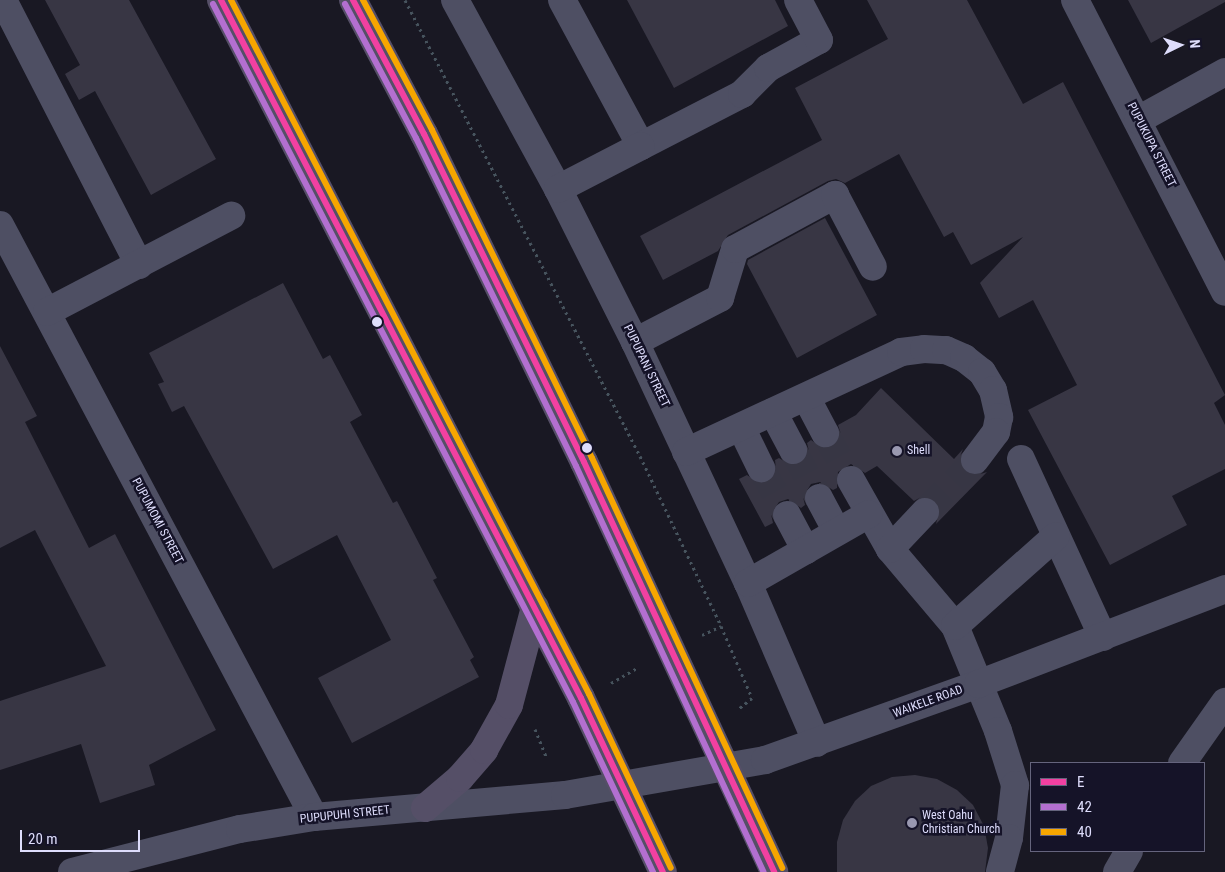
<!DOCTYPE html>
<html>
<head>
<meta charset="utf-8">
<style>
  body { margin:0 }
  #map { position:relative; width:1225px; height:872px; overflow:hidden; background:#191823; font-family:"Roboto Condensed",sans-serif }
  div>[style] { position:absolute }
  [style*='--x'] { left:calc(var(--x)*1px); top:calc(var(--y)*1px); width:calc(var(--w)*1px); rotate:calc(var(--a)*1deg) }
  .building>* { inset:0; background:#383644 }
  .minor-tunnel>* { height:28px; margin-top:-14px; transform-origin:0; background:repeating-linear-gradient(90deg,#373644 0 28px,transparent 0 42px) }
  .path>* { height:3px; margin-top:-1.5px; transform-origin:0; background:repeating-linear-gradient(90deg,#47545e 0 2.5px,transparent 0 6.5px) }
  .minor>* { height:28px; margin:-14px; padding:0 14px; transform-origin:14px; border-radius:14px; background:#4e4f63 }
  .major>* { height:28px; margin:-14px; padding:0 14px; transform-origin:14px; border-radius:14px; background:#554f67 }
  .bus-1>* { height:6px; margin:-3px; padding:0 3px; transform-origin:3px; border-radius:3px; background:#f240a1 }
  .bus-2>* { height:6px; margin:-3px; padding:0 3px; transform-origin:3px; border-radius:3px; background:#b36fd0 }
  .bus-3>* { height:6px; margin:-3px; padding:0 3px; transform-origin:3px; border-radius:3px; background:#f7a600 }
  .dots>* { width:14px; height:14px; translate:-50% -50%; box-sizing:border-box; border:2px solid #151328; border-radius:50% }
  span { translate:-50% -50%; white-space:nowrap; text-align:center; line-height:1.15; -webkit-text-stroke:5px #151328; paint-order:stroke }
  .street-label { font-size:12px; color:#deddfc }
  .poi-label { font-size:12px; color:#deddfc }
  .left { translate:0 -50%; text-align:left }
  .legend { position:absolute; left:1030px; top:762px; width:175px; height:90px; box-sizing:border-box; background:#151328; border:1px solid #65647d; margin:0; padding:6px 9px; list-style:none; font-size:15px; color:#deddfc }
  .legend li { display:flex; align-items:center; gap:10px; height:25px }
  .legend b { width:25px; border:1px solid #65647d }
  .north { position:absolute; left:1155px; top:20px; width:50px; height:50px; -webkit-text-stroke:4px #151328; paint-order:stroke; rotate:86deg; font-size:14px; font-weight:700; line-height:20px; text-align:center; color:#deddfc }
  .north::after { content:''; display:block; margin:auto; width:18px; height:22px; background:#deddfc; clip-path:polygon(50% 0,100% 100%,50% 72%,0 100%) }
  .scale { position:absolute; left:20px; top:830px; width:120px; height:22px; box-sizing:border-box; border:2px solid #deddfc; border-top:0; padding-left:6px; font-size:15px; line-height:18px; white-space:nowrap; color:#deddfc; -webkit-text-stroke:4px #151328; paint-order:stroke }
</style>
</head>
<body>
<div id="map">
  <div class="building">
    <i style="clip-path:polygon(45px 0,129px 0,216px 159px,151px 195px,95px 91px,79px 100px,65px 74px,80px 65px)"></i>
    <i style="clip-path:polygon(627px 0,775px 0,788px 26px,674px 88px)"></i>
    <i style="clip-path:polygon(867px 0,967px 0,1023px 104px,1063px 82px,1225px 395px,1214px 403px,1225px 425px,1225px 469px,1172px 496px,1187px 525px,1110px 565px,1028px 410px,1077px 385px,1033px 300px,999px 318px,980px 283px,1023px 237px,971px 265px,953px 232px,944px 237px,899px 154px,845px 183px,836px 179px,828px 181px,728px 235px,718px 251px,663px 280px,640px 236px,822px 140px,795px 88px,888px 39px)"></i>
    <i style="clip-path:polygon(1128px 0,1225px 0,1225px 2px,1151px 43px)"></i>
    <i style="clip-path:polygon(825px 218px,877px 315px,797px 358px,747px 264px,748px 260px)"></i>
    <i style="clip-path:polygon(283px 283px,323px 359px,330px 355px,362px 415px,350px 422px,393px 503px,397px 501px,437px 578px,433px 580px,474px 657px,470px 660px,479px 677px,352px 743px,318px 678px,391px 640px,337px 535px,273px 569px,184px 406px,172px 412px,158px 384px,164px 382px,149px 353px)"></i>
    <i style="clip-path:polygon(0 346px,37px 416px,25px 422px,89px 548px,115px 534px,216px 730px,149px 765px,155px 785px,100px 803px,81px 744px,0 770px,0 701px,106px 666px,35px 530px,0 548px)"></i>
    <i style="clip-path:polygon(881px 388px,954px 459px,963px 449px,959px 459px,965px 472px,974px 476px,987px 472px,936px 524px,940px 508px,935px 500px,921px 497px,914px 501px,877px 466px,865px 473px,851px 464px,838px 472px,837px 488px,833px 490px,820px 482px,811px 484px,803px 497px,805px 505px,801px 508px,788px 499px,779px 502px,771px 514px,773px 523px,765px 527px,739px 479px,747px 475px,759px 483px,768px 482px,776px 470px,775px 460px,779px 458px,792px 466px,801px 464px,809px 451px,807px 443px,811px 440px,824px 449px,833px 447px,841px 434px,838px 425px,856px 415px)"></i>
    <i style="clip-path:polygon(915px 775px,937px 779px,957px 790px,973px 805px,984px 826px,988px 848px,985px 872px,837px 872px,837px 842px,843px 820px,855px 801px,871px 786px,892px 777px)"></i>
  </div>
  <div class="minor-tunnel">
    <i style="--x:825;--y:433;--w:54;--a:61"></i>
    <i style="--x:793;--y:450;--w:55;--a:61.6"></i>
    <i style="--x:761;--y:468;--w:54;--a:61"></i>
    <i style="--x:925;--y:512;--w:72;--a:-46.1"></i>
  </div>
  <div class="path">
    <i style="--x:405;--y:0;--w:513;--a:62.74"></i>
    <i style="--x:640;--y:456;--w:188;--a:64.5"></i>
    <i style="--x:721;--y:626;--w:78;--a:66.7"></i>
    <i style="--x:752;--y:698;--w:19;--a:141"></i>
    <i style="--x:702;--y:635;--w:21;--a:-25"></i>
    <i style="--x:611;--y:683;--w:32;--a:-30"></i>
    <i style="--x:535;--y:729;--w:29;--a:68"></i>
  </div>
  <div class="minor">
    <i style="--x:3;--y:0;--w:298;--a:62.8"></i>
    <i style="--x:455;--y:0;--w:215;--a:61.4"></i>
    <i style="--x:558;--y:189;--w:171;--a:63.3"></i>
    <i style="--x:635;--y:342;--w:266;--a:64.9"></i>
    <i style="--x:748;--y:583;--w:174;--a:66.7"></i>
    <i style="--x:562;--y:0;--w:166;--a:61.6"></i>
    <i style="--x:641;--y:146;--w:114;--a:-27.2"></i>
    <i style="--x:742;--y:94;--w:37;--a:-45"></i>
    <i style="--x:768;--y:68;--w:58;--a:-28.8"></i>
    <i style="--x:819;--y:40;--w:45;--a:-117.7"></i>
    <i style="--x:1075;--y:0;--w:328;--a:62.8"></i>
    <i style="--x:1138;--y:120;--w:99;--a:-28.9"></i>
    <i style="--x:558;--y:189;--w:93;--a:-27.4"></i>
    <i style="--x:0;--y:225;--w:670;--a:62.06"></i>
    <i style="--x:47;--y:312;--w:208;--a:-27.6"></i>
    <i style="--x:635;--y:342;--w:96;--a:-27.4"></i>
    <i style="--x:720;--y:298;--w:51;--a:-73"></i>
    <i style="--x:735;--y:249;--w:114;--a:-28.4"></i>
    <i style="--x:835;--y:195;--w:81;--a:62.2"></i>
    <i style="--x:806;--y:397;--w:41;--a:62.2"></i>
    <i style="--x:773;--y:412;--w:43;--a:62.2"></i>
    <i style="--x:741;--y:427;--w:46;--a:64"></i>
    <i style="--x:686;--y:452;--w:237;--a:-24.9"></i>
    <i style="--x:901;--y:352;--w:23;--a:-7"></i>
    <i style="--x:924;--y:349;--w:22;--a:3"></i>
    <i style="--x:946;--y:350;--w:20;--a:24"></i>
    <i style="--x:964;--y:358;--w:23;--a:38"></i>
    <i style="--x:982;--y:372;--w:21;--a:59"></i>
    <i style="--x:993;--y:390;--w:28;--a:77"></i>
    <i style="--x:999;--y:417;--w:15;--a:101"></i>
    <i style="--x:996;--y:432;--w:35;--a:127"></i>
    <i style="--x:1021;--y:459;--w:196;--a:65.3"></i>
    <i style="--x:851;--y:480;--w:79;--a:60.5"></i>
    <i style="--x:890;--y:549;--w:101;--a:49.8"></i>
    <i style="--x:955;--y:626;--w:113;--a:67.7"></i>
    <i style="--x:998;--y:731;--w:57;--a:72.5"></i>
    <i style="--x:1015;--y:785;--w:53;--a:96.5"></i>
    <i style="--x:1009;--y:838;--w:35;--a:105"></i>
    <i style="--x:819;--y:498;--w:38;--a:62"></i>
    <i style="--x:787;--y:515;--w:40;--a:62"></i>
    <i style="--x:890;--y:549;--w:51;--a:-46.6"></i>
    <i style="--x:748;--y:583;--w:139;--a:-29.7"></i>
    <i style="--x:955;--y:626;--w:135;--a:-41.7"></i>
    <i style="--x:1182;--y:763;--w:75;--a:-54.8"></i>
    <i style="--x:72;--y:872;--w:173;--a:-14.4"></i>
    <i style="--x:240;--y:829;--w:75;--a:-9.2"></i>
    <i style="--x:314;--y:817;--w:252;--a:-5"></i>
    <i style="--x:565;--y:795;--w:203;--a:-9.9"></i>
    <i style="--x:765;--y:760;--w:226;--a:-19.6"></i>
    <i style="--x:978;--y:684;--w:265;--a:-21"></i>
    <i style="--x:1117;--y:872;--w:24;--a:-60"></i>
  </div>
  <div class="major">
    <i style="--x:221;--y:0;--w:785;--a:62.72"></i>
    <i style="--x:581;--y:698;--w:192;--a:64.8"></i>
    <i style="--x:353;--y:0;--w:152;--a:62.1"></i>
    <i style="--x:424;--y:134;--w:365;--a:64"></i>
    <i style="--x:584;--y:462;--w:452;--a:65.1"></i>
    <i style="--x:425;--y:808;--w:46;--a:-40.6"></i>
    <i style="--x:460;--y:778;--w:37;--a:-49"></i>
    <i style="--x:484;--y:750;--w:51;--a:-60.9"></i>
    <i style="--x:509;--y:705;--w:101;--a:-75.1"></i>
  </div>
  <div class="bus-1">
    <i style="--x:221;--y:0;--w:785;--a:62.72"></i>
    <i style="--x:581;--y:698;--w:192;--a:64.8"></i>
    <i style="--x:353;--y:0;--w:152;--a:62.1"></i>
    <i style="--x:424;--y:134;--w:365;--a:64"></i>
    <i style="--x:584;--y:462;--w:452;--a:65.1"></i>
  </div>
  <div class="bus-2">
    <i style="--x:213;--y:4;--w:785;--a:62.72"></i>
    <i style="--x:573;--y:702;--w:188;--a:64.8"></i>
    <i style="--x:345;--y:4;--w:152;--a:62.1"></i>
    <i style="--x:416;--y:138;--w:365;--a:64"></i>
    <i style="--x:576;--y:466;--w:447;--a:65.2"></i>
  </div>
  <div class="bus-3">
    <i style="--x:231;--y:0;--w:781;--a:62.71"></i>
    <i style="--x:589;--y:694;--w:192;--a:64.8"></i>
    <i style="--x:363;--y:0;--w:147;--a:62"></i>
    <i style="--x:432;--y:130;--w:365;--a:64"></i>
    <i style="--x:592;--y:458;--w:452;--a:65.1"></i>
  </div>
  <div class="dots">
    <i style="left:377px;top:322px;background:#deddfc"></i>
    <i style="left:587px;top:448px;background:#deddfc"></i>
    <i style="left:897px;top:451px;background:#9998b0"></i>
    <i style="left:912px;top:823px;background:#9998b0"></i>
  </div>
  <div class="street-label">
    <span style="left:1151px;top:145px;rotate:63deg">PUPUKUPA STREET</span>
    <span style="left:646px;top:366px;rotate:64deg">PUPUPANI STREET</span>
    <span style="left:157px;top:521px;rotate:62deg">PUPUMOMI STREET</span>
    <span style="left:928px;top:702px;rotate:-20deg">WAIKELE ROAD</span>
    <span style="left:345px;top:815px;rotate:-6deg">PUPUPUHI STREET</span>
  </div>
  <div class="poi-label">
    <span class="left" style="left:907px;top:451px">Shell</span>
    <span class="left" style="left:922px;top:823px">West Oahu<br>Christian Church</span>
  </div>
  <ul class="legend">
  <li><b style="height:6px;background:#f240a1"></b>E</li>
  <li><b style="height:6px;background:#b36fd0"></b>42</li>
  <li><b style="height:6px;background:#f7a600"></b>40</li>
  </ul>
  <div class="north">N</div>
  <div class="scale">20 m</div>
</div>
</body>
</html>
